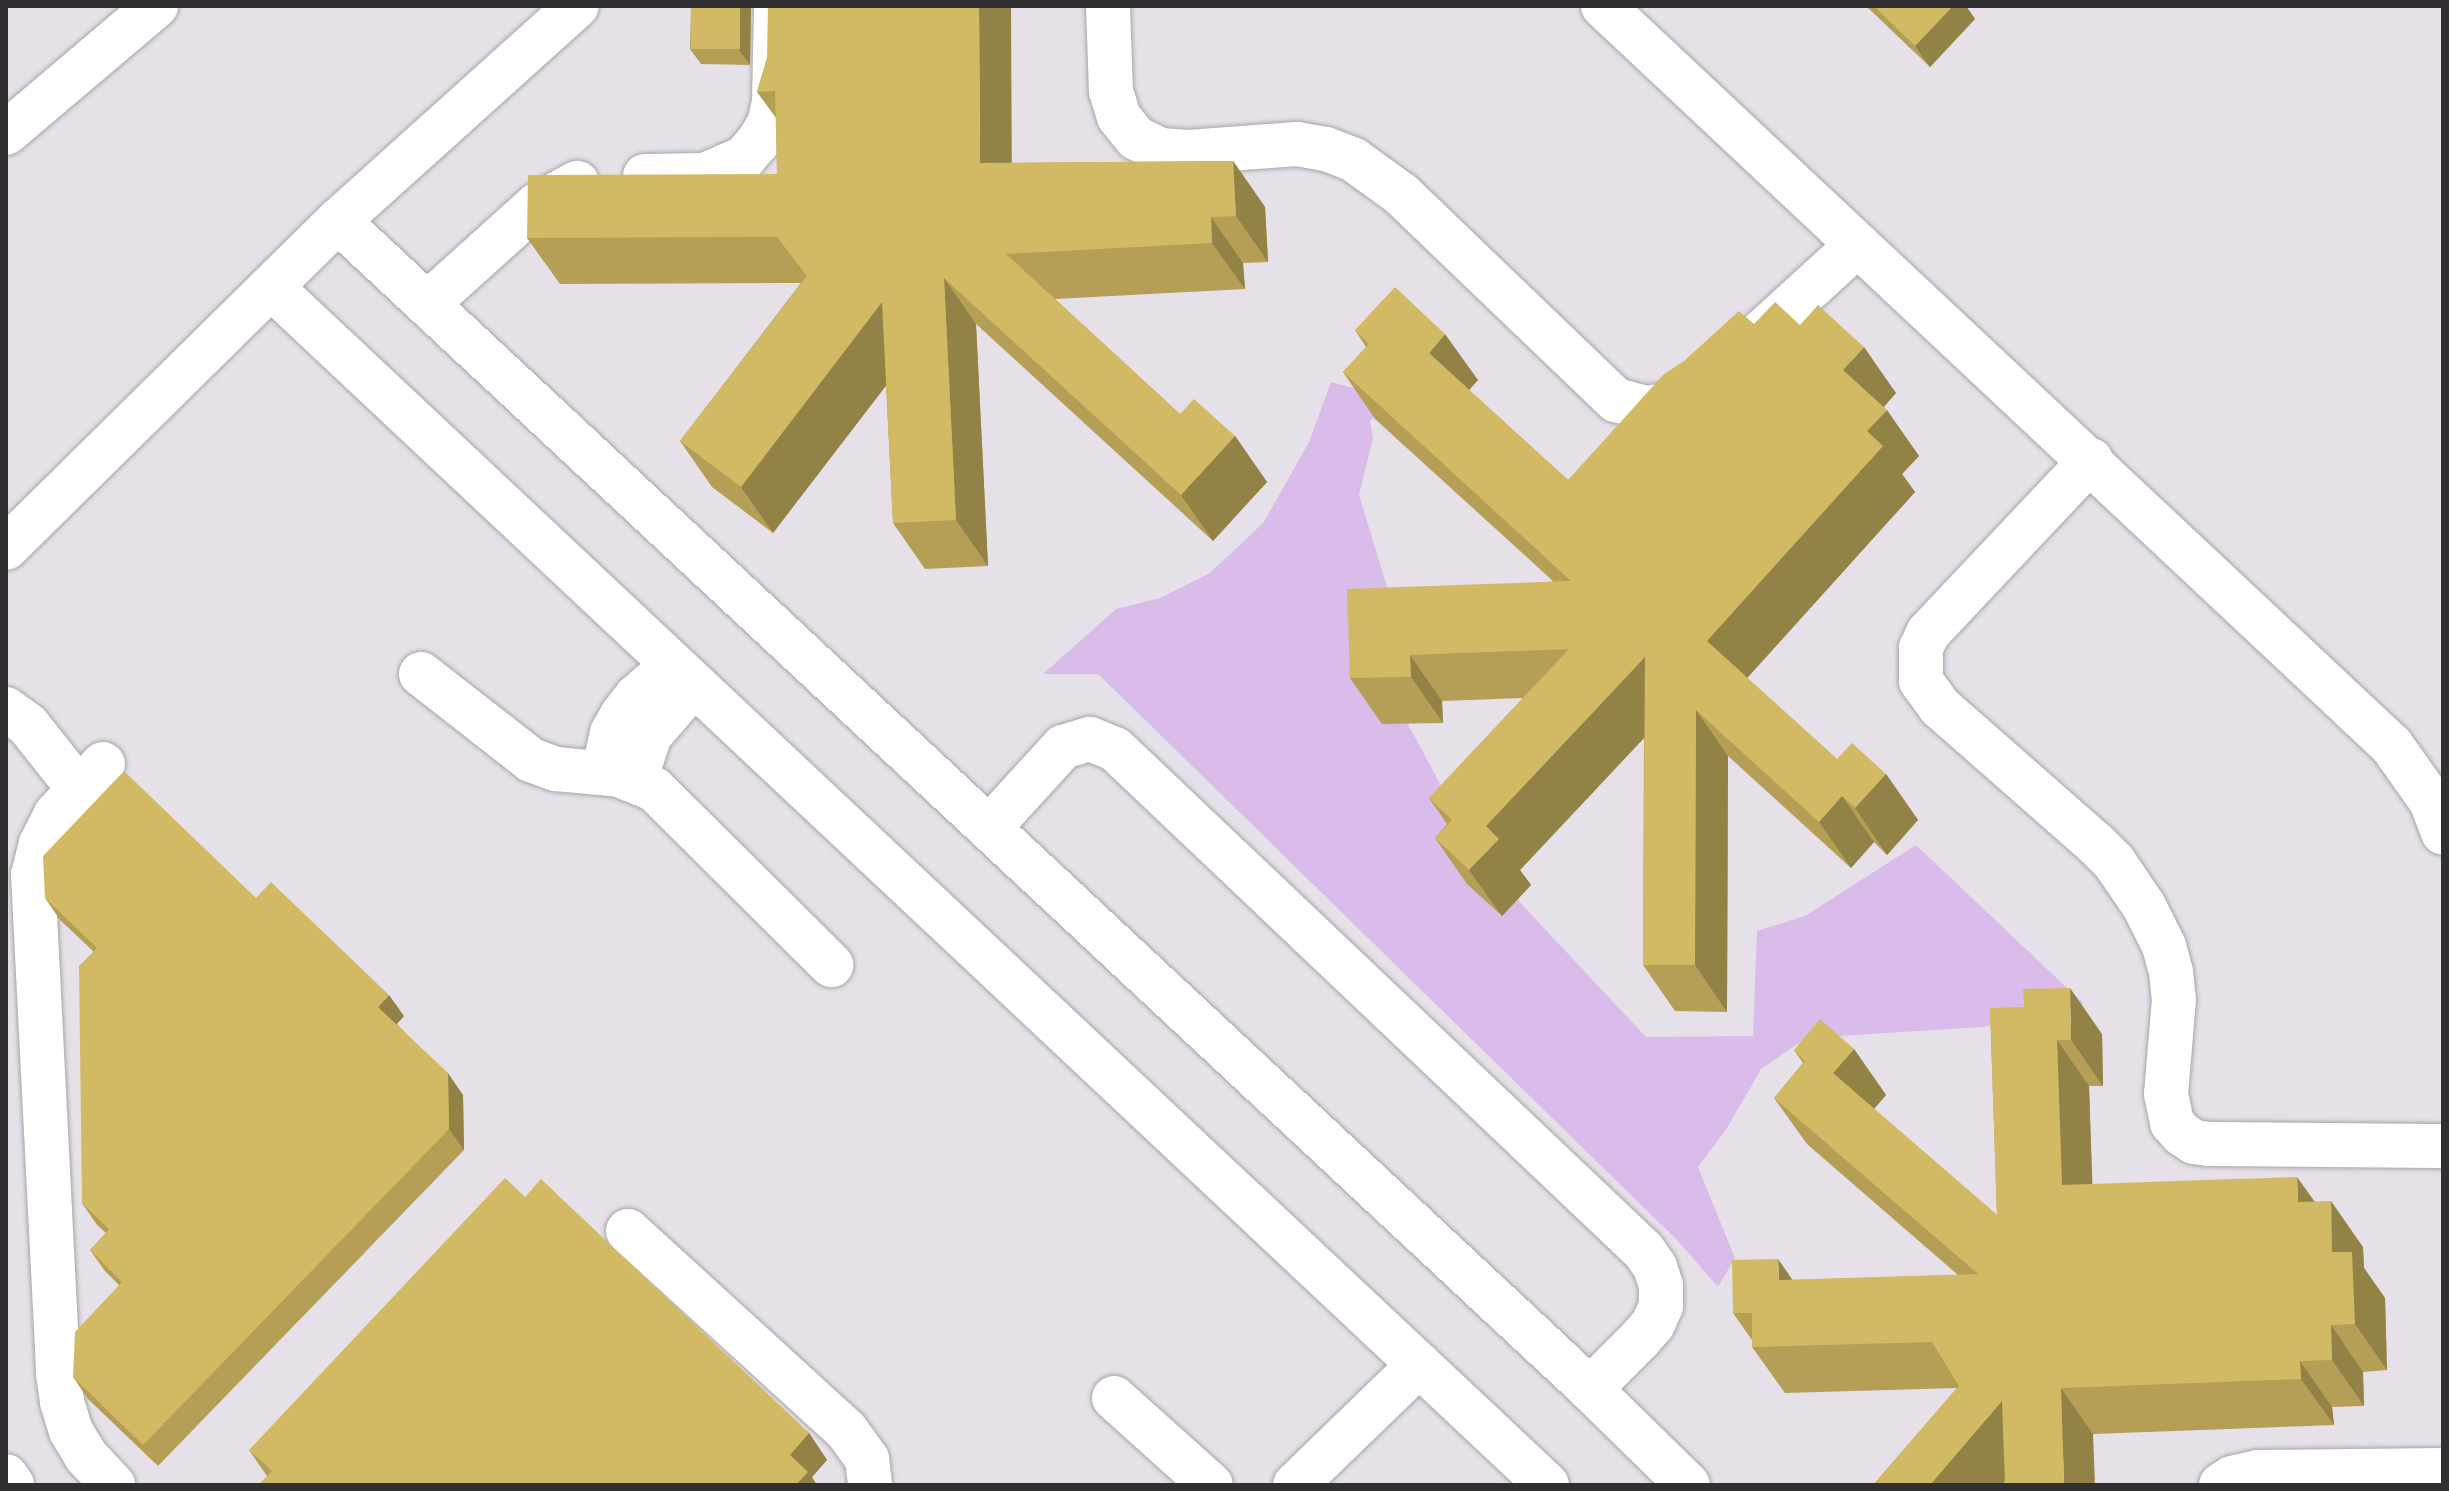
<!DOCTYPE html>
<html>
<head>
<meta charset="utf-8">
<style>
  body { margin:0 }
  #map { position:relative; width:2449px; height:1491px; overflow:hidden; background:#e6e1e8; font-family:"Sofia Sans Condensed",sans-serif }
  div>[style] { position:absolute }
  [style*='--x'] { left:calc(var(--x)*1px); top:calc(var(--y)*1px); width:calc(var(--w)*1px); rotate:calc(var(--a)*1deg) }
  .green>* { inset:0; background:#d9bce9 }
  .roads { filter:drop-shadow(0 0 2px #a8a4aa) drop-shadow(0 0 2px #a8a4aa) }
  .minor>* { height:44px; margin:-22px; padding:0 22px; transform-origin:22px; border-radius:22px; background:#fff }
  .major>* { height:44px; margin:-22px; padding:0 22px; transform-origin:22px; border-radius:22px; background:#fff }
  .wall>* { inset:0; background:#b59f56 }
  .shaded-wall>* { inset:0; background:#938246 }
  .building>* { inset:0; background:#d2b964; transform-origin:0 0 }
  span { translate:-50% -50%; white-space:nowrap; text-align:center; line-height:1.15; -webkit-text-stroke:6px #fff; paint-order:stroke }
  .frame { position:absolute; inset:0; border:8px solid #312f32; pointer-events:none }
</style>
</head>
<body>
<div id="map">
  <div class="green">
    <i style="clip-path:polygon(1331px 382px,1390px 398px,1370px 421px,1373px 438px,1359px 495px,1395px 613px,1397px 704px,1483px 863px,1646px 1037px,1753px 1036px,1757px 931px,1805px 916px,1916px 845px,2084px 1004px,1983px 1027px,1806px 1038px,1761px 1069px,1727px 1128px,1698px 1167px,1735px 1258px,1718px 1287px,1677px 1240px,1098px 674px,1043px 674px,1116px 609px,1160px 598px,1210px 573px,1264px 522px,1309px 442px)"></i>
  </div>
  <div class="roads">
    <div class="minor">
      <i style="--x:1108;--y:6;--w:85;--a:88"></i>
      <i style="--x:1111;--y:91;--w:27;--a:73"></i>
      <i style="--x:1119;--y:117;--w:27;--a:51"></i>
      <i style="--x:1136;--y:138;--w:28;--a:26"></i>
      <i style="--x:1161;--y:150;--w:27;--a:4"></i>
      <i style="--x:1188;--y:152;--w:109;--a:-4.2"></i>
      <i style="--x:1297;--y:144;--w:29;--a:10"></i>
      <i style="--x:1326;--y:149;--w:30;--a:21"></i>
      <i style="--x:1354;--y:160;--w:58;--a:35.9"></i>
      <i style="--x:1401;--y:194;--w:298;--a:43.8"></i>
      <i style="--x:1616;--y:400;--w:30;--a:15"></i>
      <i style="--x:1645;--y:408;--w:29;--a:-8"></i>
      <i style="--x:1674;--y:404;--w:20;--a:-30"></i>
      <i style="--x:1603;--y:6;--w:1082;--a:43.16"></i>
      <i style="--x:2392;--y:746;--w:67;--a:54.7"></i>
      <i style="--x:2431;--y:801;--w:34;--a:69"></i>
      <i style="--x:645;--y:176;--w:60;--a:-1"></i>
      <i style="--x:705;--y:175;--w:43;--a:-23.6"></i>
      <i style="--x:744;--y:158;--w:21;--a:-49"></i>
      <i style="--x:758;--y:142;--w:21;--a:-59"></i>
      <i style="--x:769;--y:124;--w:22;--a:-77"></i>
      <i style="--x:774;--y:103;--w:97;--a:-88.8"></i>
      <i style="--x:338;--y:221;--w:1712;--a:43.01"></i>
      <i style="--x:1590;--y:1389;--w:137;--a:44.4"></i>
      <i style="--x:271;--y:287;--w:1750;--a:43.19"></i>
      <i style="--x:427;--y:304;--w:148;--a:-42"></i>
      <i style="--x:537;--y:205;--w:46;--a:-28.8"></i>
      <i style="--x:1740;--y:352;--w:159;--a:-42.4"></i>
      <i style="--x:2091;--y:460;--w:238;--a:133.3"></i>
      <i style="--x:1928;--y:633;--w:17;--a:115"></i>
      <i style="--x:1921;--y:648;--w:33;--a:90"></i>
      <i style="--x:1921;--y:681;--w:32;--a:54"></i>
      <i style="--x:1940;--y:707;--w:206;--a:41.3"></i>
      <i style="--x:2095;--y:843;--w:27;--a:45"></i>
      <i style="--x:2114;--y:862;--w:53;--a:55.7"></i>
      <i style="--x:2144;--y:906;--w:45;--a:63.4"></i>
      <i style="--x:2164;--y:946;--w:27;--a:75"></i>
      <i style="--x:2171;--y:972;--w:27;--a:84"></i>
      <i style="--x:2174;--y:999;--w:95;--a:94.8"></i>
      <i style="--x:2166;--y:1094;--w:30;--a:78"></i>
      <i style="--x:2172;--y:1123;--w:15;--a:48"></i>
      <i style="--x:2182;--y:1134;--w:14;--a:34"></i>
      <i style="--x:2194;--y:1142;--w:15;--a:8"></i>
      <i style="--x:2209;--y:1144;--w:234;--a:0.5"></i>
      <i style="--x:6;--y:548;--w:466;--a:-44.6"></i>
      <i style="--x:338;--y:221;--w:321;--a:-42"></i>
      <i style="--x:421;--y:674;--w:140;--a:38"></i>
      <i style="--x:531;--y:760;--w:27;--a:20"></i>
      <i style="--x:556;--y:769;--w:63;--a:5.4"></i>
      <i style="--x:619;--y:775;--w:38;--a:22"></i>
      <i style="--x:654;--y:789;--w:250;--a:44.8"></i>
      <i style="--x:6;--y:709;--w:27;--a:36"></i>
      <i style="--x:28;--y:725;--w:80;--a:51.6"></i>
      <i style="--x:103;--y:764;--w:69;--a:133.2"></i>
      <i style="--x:56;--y:814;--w:33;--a:117"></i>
      <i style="--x:41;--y:843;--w:33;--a:104"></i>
      <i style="--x:33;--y:875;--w:499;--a:87.1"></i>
      <i style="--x:58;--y:1373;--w:29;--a:82"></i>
      <i style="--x:62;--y:1402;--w:30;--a:73"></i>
      <i style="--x:71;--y:1431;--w:29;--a:59"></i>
      <i style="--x:86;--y:1456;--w:40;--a:47"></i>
      <i style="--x:603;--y:773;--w:41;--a:-77.3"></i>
      <i style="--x:612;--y:733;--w:21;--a:-61"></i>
      <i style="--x:622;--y:715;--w:23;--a:-52"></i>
      <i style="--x:636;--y:697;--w:49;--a:-40.9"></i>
      <i style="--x:635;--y:780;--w:47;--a:-71.6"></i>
      <i style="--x:650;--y:735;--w:67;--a:-49.2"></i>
      <i style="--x:989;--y:828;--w:110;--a:-47.6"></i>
      <i style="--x:1063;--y:747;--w:28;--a:-17"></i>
      <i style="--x:1090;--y:739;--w:27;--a:22"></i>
      <i style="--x:1115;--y:749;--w:729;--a:43.5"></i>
      <i style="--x:1644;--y:1251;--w:19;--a:55"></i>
      <i style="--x:1655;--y:1267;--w:20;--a:72"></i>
      <i style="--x:1661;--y:1286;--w:20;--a:90"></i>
      <i style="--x:1661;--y:1306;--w:20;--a:114"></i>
      <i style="--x:1653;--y:1324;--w:20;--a:131"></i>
      <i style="--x:1640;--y:1339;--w:71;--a:135"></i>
      <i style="--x:628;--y:1231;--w:295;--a:42.4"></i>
      <i style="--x:846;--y:1430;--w:36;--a:54"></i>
      <i style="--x:867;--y:1459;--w:26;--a:83"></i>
      <i style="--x:1114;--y:1398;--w:130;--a:41.9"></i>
      <i style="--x:6;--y:1476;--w:11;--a:56"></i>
      <i style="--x:1295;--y:1485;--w:173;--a:-44.1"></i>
      <i style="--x:2221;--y:1485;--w:13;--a:-32"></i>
      <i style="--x:2232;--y:1478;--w:27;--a:-13"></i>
      <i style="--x:2258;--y:1472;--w:185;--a:-0.6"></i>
    </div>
    <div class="major">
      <i style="--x:6;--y:133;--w:197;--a:-40.3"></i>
    </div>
  </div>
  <div class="wall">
    <i style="clip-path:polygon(691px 6px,751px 6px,750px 65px,701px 64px,690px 49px)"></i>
    <i style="clip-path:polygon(1866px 6px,1966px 6px,1975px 19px,1930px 67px)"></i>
    <i style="clip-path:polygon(767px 58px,1012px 163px,1233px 161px,1265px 207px,1268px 262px,1243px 263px,1245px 289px,1055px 299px,1180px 414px,1235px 436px,1267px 482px,1213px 541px,976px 324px,988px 566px,925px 569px,893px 523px,886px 385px,773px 533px,712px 487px,680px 441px,801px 283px,560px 284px,527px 238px,777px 174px,776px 118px,757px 92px)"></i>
    <i style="clip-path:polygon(1754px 324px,1800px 325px,1896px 393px,1884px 407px,1919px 456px,1902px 474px,1915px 492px,1747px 678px,1837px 759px,1886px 774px,1918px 820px,1887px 855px,1874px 842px,1851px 868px,1728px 756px,1727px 1012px,1675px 1011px,1643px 965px,1644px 738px,1520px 870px,1531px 885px,1502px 916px,1467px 884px,1435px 838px,1447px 824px,1429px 798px,1523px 698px,1442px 701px,1443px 723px,1382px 724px,1350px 678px,1553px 581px,1375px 419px,1343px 372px,1366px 347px,1355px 330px,1478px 380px,1469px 390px,1568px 480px)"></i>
    <i style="clip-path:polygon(45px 898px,256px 898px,404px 1016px,397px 1024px,463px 1095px,464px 1150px,158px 1466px,88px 1399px,73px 1377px,119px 1285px,105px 1271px,90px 1250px,106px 1233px,97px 1225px,82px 1203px,93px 951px,60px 920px)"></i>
    <i style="clip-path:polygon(1990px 1008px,2102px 1034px,2103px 1086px,2089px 1086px,2092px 1184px,2315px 1201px,2363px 1247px,2364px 1268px,2385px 1298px,2387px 1370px,2363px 1372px,2364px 1406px,2332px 1407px,2334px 1425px,2093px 1434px,2005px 1481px,2002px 1485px,1873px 1485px,1957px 1388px,1785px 1393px,1752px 1347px,1752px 1340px,1733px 1313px,1793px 1280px,1958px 1275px,1807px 1144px,1774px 1098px,1803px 1063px,1794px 1050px,1854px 1049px,1886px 1095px,1874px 1109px,1997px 1215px)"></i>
    <i style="clip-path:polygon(525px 1197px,809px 1433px,827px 1460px,812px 1477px,267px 1476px,249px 1450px)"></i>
  </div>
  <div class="shaded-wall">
    <i style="clip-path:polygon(740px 6px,751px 6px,750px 65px,739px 50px)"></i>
    <i style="clip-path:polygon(979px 6px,1011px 6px,1012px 209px,980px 163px)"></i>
    <i style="clip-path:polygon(1953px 6px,1966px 6px,1975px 19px,1930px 67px,1915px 46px)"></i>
    <i style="clip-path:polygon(1233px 161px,1265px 207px,1268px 262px,1236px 216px)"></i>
    <i style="clip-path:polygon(1211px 217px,1243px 263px,1245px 289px,1212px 243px)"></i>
    <i style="clip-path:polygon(944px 278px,976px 324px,988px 566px,956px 520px)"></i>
    <i style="clip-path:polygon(882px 302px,915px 348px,773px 533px,741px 487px)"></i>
    <i style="clip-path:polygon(1445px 334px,1478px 380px,1461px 399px,1429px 353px)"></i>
    <i style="clip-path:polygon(1864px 347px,1896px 393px,1875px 416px,1843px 370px)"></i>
    <i style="clip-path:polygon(1887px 410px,1919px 456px,1902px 474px,1915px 492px,1739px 687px,1707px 641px,1867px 431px)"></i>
    <i style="clip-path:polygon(1235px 436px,1267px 482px,1213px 541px,1181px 495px)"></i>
    <i style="clip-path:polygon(1410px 655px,1442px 701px,1443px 723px,1411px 677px)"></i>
    <i style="clip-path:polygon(1645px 657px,1677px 703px,1520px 870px,1531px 885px,1502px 916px,1469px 870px,1486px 826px)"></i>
    <i style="clip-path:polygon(1696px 710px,1728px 756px,1727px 1012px,1695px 965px)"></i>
    <i style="clip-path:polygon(1886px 774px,1918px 820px,1887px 855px,1855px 808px)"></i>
    <i style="clip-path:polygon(1842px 796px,1874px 842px,1851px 868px,1819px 822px)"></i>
    <i style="clip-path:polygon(2070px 988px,2102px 1034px,2103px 1086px,2071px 1040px)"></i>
    <i style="clip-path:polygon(389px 995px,404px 1016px,393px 1028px,378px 1007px)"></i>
    <i style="clip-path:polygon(2057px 1040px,2089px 1086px,2094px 1231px,2062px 1185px)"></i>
    <i style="clip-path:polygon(1854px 1049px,1886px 1095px,1865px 1119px,1833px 1073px)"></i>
    <i style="clip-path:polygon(448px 1073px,463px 1095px,464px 1150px,449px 1129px)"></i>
    <i style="clip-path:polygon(2297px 1177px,2330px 1223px,2298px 1202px)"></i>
    <i style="clip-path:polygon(2331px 1201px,2363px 1247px,2364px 1268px,2385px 1298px,2387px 1370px,2355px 1324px,2332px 1252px)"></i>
    <i style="clip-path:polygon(1778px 1259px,1810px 1305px,1779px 1280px)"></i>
    <i style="clip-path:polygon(2331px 1325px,2363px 1372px,2364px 1406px,2332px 1360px)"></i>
    <i style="clip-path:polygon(2300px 1361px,2332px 1407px,2334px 1425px,2301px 1379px)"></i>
    <i style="clip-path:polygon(2061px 1388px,2093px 1434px,2095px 1485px,2064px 1485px)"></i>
    <i style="clip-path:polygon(2002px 1401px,2035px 1447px,2002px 1485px,1930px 1485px)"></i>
    <i style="clip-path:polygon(809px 1433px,827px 1460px,812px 1477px,817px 1485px,796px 1485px,790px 1455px)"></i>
  </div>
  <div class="building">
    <i style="left:691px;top:6px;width:49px;height:43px"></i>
    <i style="clip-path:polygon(768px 6px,979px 6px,980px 163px,1233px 161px,1236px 216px,1211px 217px,1212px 243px,1006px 254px,1180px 414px,1194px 399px,1235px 436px,1181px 495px,944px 278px,956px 520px,893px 523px,882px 302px,741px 487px,680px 441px,807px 276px,777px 237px,527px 238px,528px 175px,777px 174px,775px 91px,757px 92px,767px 58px)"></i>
    <i style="clip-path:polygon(1874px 6px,1953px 6px,1915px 46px)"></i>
    <i style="clip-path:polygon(1395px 287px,1445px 334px,1429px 353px,1568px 480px,1664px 374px,1684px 361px,1739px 311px,1754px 324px,1775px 302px,1800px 325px,1818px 305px,1864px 347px,1843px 370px,1887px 410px,1867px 431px,1883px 446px,1707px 641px,1837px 759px,1852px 743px,1886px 774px,1855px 808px,1842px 796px,1819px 822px,1696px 710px,1695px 965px,1643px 965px,1645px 657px,1486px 826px,1499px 839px,1469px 870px,1435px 838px,1452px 820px,1429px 798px,1569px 649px,1410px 655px,1411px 677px,1350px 678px,1347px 589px,1571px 581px,1343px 372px,1369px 344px,1355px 330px)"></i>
    <i style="clip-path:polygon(124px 771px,256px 898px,271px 882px,389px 995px,378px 1007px,448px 1073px,449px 1129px,143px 1445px,73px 1377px,75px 1332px,122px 1282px,90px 1250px,109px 1229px,82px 1203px,79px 966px,97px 948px,45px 898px,43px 856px)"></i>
    <i style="clip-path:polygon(2070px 988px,2071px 1040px,2057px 1040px,2062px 1185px,2297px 1177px,2298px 1202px,2331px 1201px,2332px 1252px,2352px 1252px,2355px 1324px,2331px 1325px,2332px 1360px,2300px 1361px,2301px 1379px,2061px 1388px,2064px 1485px,2005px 1485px,2002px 1401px,1930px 1485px,1873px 1485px,1959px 1386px,1932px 1342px,1752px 1347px,1752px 1313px,1733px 1313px,1732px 1260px,1778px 1259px,1779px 1280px,1978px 1274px,1774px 1098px,1805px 1061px,1794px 1050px,1820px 1019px,1854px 1049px,1833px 1073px,1997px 1215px,1990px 1008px,2024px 1007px,2023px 989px)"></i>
    <i style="clip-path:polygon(505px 1178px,525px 1197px,541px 1179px,809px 1433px,790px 1455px,808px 1472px,796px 1485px,258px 1485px,272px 1471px,249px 1450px)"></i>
    <i style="clip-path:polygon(2301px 1483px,2368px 1485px,2301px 1485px)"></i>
  </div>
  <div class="frame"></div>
</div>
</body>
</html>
